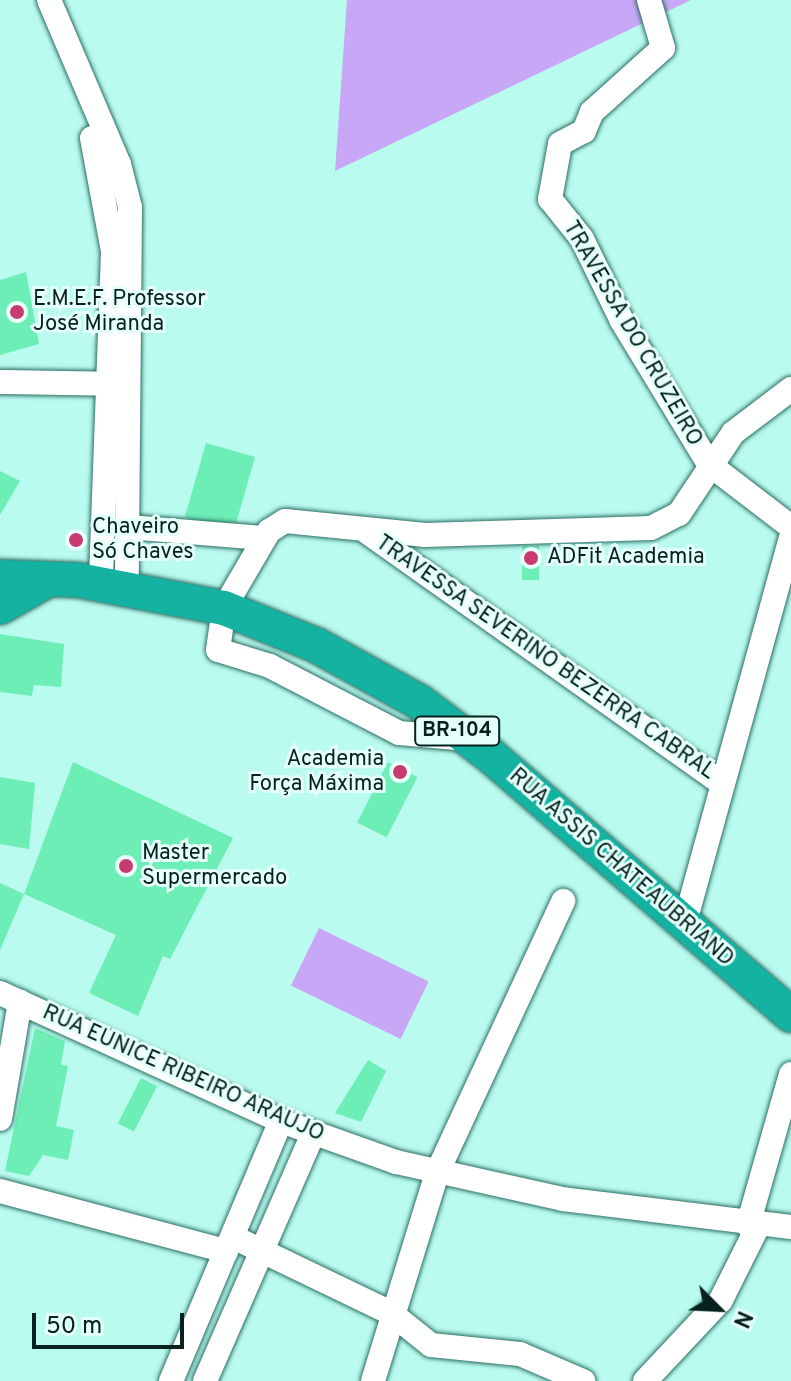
<!DOCTYPE html>
<html>
<head>
<meta charset="utf-8">
<style>
  body { margin:0 }
  #map { position:relative; width:791px; height:1381px; overflow:hidden; background:#b9fbef; font-family:Overpass,sans-serif }
  div>[style] { position:absolute }
  [style*='--x'] { left:calc(var(--x)*1px); top:calc(var(--y)*1px); width:calc(var(--w)*1px); rotate:calc(var(--a)*1deg) }
  .green>* { inset:0; background:#c8a8f6; transform-origin:0 0 }
  .building>* { inset:0; background:#6deeb6; transform-origin:0 0 }
  .roads { filter:drop-shadow(0 0 2px #2d6e64) drop-shadow(0 0 2px #2d6e64) }
  .minor>* { height:24px; margin:-12px; padding:0 12px; transform-origin:12px; border-radius:12px; background:#fff }
  .highway>* { height:34px; margin:-17px; padding:0 17px; transform-origin:17px; border-radius:17px; background:#13b2a1 }
  .dots>* { width:22px; height:22px; translate:-50% -50%; box-sizing:border-box; border:4px solid #e5fffa; border-radius:50% }
  span { translate:-50% -50%; white-space:nowrap; text-align:center; line-height:1.15; -webkit-text-stroke:6px #e5fffa; paint-order:stroke }
  .shield-label span { padding:2px 6px; background:#e5fffa; border:2px solid; border-radius:6px; -webkit-text-stroke-width:0 }
  .shield-label { font-size:20px; color:#06211e; font-weight:700 }
  .poi-label { font-size:22px; color:#06211e }
  .left { translate:0 -50%; text-align:left }
  .right { translate:-100% -50%; text-align:right }
  .street-label { font-size:22px; color:#06211e }
  .north { position:absolute; left:679px; top:1269px; width:80px; height:80px; -webkit-text-stroke:6px #e5fffa; paint-order:stroke; rotate:114deg; font-size:22px; font-weight:700; line-height:32px; text-align:center; color:#06211e }
  .north::after { content:''; display:block; margin:auto; width:28px; height:36px; background:#06211e; clip-path:polygon(50% 0,100% 100%,50% 72%,0 100%) }
  .scale { position:absolute; left:32px; top:1313px; width:152px; height:36px; box-sizing:border-box; border:4px solid #06211e; border-top:0; padding-left:10px; font-size:24px; line-height:28px; white-space:nowrap; color:#06211e; -webkit-text-stroke:6px #e5fffa; paint-order:stroke }
</style>
</head>
<body>
<div id="map">
  <div class="green">
    <i style="clip-path:polygon(347px 0,691px 0,335px 171px)"></i>
    <i style="left:319px;top:928px;width:122px;height:64px;rotate:26deg"></i>
  </div>
  <div class="building">
    <i style="clip-path:polygon(26px 272px,39px 344px,0 355px,0 280px)"></i>
    <i style="left:206px;top:443px;width:51px;height:77px;rotate:16deg"></i>
    <i style="clip-path:polygon(0 471px,20px 481px,0 515px)"></i>
    <i style="left:539px;top:546px;width:34px;height:17px;rotate:90deg"></i>
    <i style="clip-path:polygon(0 634px,64px 644px,61px 687px,34px 685px,32px 696px,0 692px)"></i>
    <i style="clip-path:polygon(73px 762px,233px 838px,170px 959px,163px 956px,138px 1016px,89px 993px,116px 935px,24px 894px)"></i>
    <i style="left:388px;top:762px;width:33px;height:68px;rotate:27deg"></i>
    <i style="clip-path:polygon(0 777px,35px 783px,29px 849px,0 844px)"></i>
    <i style="clip-path:polygon(0 883px,24px 894px,0 950px)"></i>
    <i style="clip-path:polygon(35px 1028px,65px 1041px,61px 1065px,68px 1066px,56px 1126px,74px 1130px,68px 1160px,43px 1155px,29px 1176px,5px 1171px)"></i>
    <i style="clip-path:polygon(368px 1060px,386px 1071px,361px 1122px,335px 1113px)"></i>
    <i style="left:141px;top:1078px;width:18px;height:51px;rotate:27deg"></i>
  </div>
  <div class="roads">
    <div class="minor">
      <i style="--x:49;--y:0;--w:178;--a:66.9"></i>
      <i style="--x:119;--y:164;--w:44;--a:75.7"></i>
      <i style="--x:130;--y:207;--w:381;--a:90.5"></i>
      <i style="--x:649;--y:0;--w:50;--a:73.7"></i>
      <i style="--x:663;--y:48;--w:96;--a:138"></i>
      <i style="--x:592;--y:112;--w:21;--a:113"></i>
      <i style="--x:584;--y:131;--w:27;--a:152"></i>
      <i style="--x:560;--y:144;--w:56;--a:100.3"></i>
      <i style="--x:550;--y:199;--w:51;--a:51.3"></i>
      <i style="--x:582;--y:239;--w:91;--a:64"></i>
      <i style="--x:622;--y:321;--w:167;--a:58.7"></i>
      <i style="--x:709;--y:464;--w:103;--a:37.5"></i>
      <i style="--x:92;--y:138;--w:115;--a:79.5"></i>
      <i style="--x:113;--y:251;--w:332;--a:92.1"></i>
      <i style="--x:0;--y:382;--w:127;--a:0.9"></i>
      <i style="--x:128;--y:527;--w:135;--a:4.7"></i>
      <i style="--x:367;--y:532;--w:435;--a:35.3"></i>
      <i style="--x:468;--y:739;--w:69;--a:-175"></i>
      <i style="--x:399;--y:733;--w:145;--a:-152.6"></i>
      <i style="--x:270;--y:666;--w:54;--a:-162.9"></i>
      <i style="--x:218;--y:650;--w:42;--a:-81.9"></i>
      <i style="--x:224;--y:608;--w:89;--a:-59.7"></i>
      <i style="--x:269;--y:531;--w:19;--a:-32"></i>
      <i style="--x:285;--y:521;--w:141;--a:5.7"></i>
      <i style="--x:425;--y:535;--w:226;--a:-1.8"></i>
      <i style="--x:651;--y:528;--w:31;--a:-27"></i>
      <i style="--x:679;--y:514;--w:97;--a:-56.3"></i>
      <i style="--x:733;--y:433;--w:73;--a:-37.2"></i>
      <i style="--x:685;--y:922;--w:399;--a:-74.6"></i>
      <i style="--x:0;--y:993;--w:309;--a:24.5"></i>
      <i style="--x:281;--y:1121;--w:122;--a:19.6"></i>
      <i style="--x:396;--y:1162;--w:171;--a:12.5"></i>
      <i style="--x:563;--y:1199;--w:230;--a:7"></i>
      <i style="--x:0;--y:1119;--w:119;--a:-80.3"></i>
      <i style="--x:0;--y:1191;--w:234;--a:14.9"></i>
      <i style="--x:748;--y:1225;--w:157;--a:-74.1"></i>
      <i style="--x:233;--y:1237;--w:175;--a:25.7"></i>
      <i style="--x:391;--y:1313;--w:51;--a:38.7"></i>
      <i style="--x:431;--y:1345;--w:89;--a:5.8"></i>
      <i style="--x:520;--y:1354;--w:69;--a:23.2"></i>
      <i style="--x:171;--y:1381;--w:282;--a:-67.1"></i>
      <i style="--x:205;--y:1381;--w:270;--a:-66.4"></i>
      <i style="--x:373;--y:1381;--w:218;--a:-72.9"></i>
      <i style="--x:437;--y:1173;--w:300;--a:-65.1"></i>
      <i style="--x:645;--y:1381;--w:111;--a:-46.8"></i>
      <i style="--x:721;--y:1300;--w:80;--a:-63.4"></i>
    </div>
    <div class="highway">
      <i style="--x:0;--y:577;--w:78;--a:2.2"></i>
      <i style="--x:78;--y:580;--w:149;--a:10.9"></i>
      <i style="--x:224;--y:608;--w:99;--a:21.9"></i>
      <i style="--x:316;--y:645;--w:120;--a:28.9"></i>
      <i style="--x:421;--y:703;--w:88;--a:37.1"></i>
      <i style="--x:491;--y:756;--w:396;--a:40.8"></i>
      <i style="--x:0;--y:607;--w:56;--a:-29.7"></i>
    </div>
  </div>
  <div class="dots">
    <i style="left:17px;top:312px;background:#c73b6e"></i>
    <i style="left:76px;top:540px;background:#c73b6e"></i>
    <i style="left:531px;top:558px;background:#c73b6e"></i>
    <i style="left:400px;top:772px;background:#c73b6e"></i>
    <i style="left:126px;top:866px;background:#c73b6e"></i>
  </div>
  <div class="shield-label">
    <span style="left:457px;top:731px">BR-104</span>
  </div>
  <div class="poi-label">
    <span class="left" style="left:33px;top:312px">E.M.E.F. Professor<br>José Miranda</span>
    <span class="left" style="left:92px;top:540px">Chaveiro<br>Só Chaves</span>
    <span class="left" style="left:547px;top:558px">ADFit Academia</span>
    <span class="right" style="left:384px;top:772px">Academia<br>Força Máxima</span>
    <span class="left" style="left:142px;top:866px">Master<br>Supermercado</span>
  </div>
  <div class="street-label">
    <span style="left:632px;top:334px;rotate:60deg">TRAVESSA DO CRUZEIRO</span>
    <span style="left:545px;top:658px;rotate:35deg">TRAVESSA SEVERINO BEZERRA CABRAL</span>
    <span style="left:621px;top:868px;rotate:41deg">RUA ASSIS CHATEAUBRIAND</span>
    <span style="left:183px;top:1074px;rotate:24deg">RUA EUNICE RIBEIRO ARAUJO</span>
  </div>
  <div class="north">N</div>
  <div class="scale">50 m</div>
</div>
</body>
</html>
